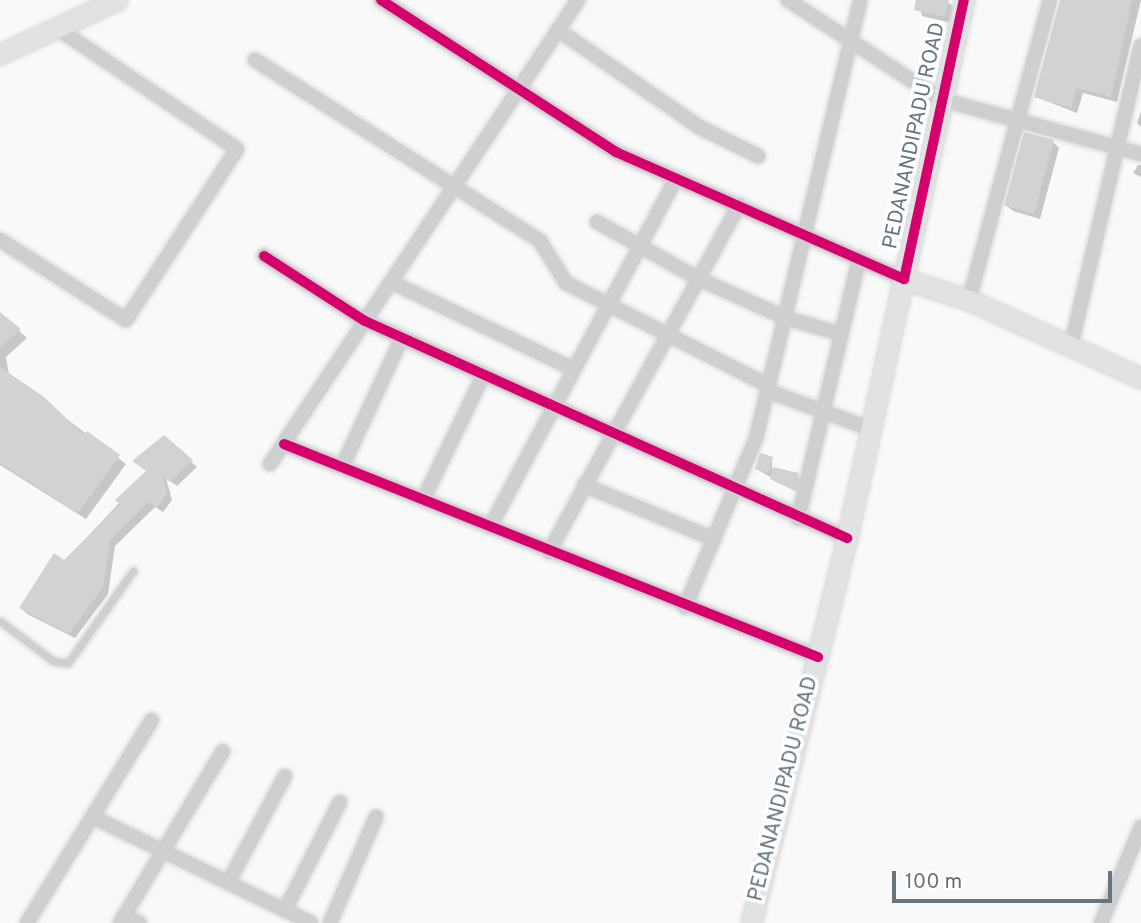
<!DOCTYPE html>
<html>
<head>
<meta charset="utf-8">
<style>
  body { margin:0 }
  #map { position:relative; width:1141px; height:923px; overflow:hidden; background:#f9f9f9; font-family:Overpass,sans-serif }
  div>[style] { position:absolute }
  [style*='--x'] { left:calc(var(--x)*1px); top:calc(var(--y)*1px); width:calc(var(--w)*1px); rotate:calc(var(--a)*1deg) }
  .shadow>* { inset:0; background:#0003 }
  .building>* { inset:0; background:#d0d2d3; transform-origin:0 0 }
  .roads { filter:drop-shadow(0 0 2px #d5d6d7) drop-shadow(0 0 2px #d5d6d7) }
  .lane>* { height:7px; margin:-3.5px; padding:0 3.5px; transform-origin:3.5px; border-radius:3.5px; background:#cecfd0 }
  .street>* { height:14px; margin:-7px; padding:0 7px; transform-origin:7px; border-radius:7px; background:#cecfd0 }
  .secondary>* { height:19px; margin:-9.5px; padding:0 9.5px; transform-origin:9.5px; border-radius:9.5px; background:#e1e2e2 }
  .cycleway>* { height:10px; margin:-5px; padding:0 5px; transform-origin:5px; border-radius:5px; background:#d6006c }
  span { translate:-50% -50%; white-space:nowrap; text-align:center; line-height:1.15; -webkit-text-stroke:7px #fff; paint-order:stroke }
  .street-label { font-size:21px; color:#657683 }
  .scale { position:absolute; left:892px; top:871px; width:220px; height:32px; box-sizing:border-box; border:4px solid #657683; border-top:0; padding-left:9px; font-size:21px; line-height:24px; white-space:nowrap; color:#657683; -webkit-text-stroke:5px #fff; paint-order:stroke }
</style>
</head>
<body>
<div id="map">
  <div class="shadow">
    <i style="clip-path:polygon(918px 0,948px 2px,955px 8px,951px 23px,922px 16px)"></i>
    <i style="clip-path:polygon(1062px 0,1141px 0,1117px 102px,1083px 93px,1077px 113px,1036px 97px)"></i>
    <i style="clip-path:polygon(1141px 111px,1141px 127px,1137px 123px)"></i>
    <i style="clip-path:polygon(1053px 142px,1059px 148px,1040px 219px,1013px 211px,1006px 205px)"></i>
    <i style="clip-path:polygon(1138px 165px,1141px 165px,1141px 177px,1133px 173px)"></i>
    <i style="clip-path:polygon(0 314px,27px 338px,6px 357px,9px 375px,126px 464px,86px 519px,0 465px)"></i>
    <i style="clip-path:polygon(164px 437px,197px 467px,177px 486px,166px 478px,172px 500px,163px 512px,155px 507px,115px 546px,108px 594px,75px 638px,27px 614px,21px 608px,148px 472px)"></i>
    <i style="clip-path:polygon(772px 458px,772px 469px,801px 478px,797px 492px,758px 470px)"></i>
  </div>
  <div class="building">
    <i style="clip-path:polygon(916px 0,949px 0,945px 17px,914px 10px)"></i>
    <i style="clip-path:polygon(1060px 0,1132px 0,1111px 97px,1077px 88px,1071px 108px,1034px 97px)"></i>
    <i style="left:1024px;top:132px;width:31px;height:76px;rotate:15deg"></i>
    <i style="clip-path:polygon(0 312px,21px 329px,0 348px)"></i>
    <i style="clip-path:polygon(0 367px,44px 397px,84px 435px,87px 431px,120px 455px,78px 513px,0 463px)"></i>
    <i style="clip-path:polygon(164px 435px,193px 460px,170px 482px,162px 475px,167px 494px,157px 508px,148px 502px,110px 540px,103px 587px,69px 634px,19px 608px,54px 553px,64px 560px,120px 504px,115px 500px,146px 471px,132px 461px)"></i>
    <i style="left:760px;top:453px;width:14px;height:17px;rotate:17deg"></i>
    <i style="clip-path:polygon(773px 467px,799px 473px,795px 491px,770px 479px)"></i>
  </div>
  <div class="roads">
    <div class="lane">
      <i style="--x:0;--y:621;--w:66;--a:37"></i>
      <i style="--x:53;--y:661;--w:15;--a:8"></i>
      <i style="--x:68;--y:663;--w:113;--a:-54.8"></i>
    </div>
    <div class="street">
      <i style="--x:381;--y:0;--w:280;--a:32.9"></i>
      <i style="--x:616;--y:152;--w:315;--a:23.8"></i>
      <i style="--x:788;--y:0;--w:181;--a:33.1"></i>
      <i style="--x:940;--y:99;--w:208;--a:15.3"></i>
      <i style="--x:558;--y:30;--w:171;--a:34.5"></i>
      <i style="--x:699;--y:127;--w:66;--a:26.2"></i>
      <i style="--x:255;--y:60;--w:338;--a:32.4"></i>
      <i style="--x:540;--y:241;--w:49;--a:58.2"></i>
      <i style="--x:566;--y:283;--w:228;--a:26.9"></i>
      <i style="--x:597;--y:222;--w:117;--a:29.2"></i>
      <i style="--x:699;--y:279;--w:95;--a:24.1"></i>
      <i style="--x:786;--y:318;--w:57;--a:16.2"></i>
      <i style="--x:0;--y:240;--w:149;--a:32.4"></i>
      <i style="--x:126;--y:320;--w:204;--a:-57"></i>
      <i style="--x:237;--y:149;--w:217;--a:-146.1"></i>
      <i style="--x:264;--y:256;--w:120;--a:32.8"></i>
      <i style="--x:365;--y:321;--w:529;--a:24.24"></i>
      <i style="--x:391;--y:282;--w:202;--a:25.5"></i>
      <i style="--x:969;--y:300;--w:311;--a:-74.9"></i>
      <i style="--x:1071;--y:346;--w:308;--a:-76.9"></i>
      <i style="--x:768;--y:391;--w:110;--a:20.3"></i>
      <i style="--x:284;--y:444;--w:575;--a:21.75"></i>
      <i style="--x:270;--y:464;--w:557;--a:-56.42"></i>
      <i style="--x:342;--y:467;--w:142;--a:-65.1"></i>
      <i style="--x:584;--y:485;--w:141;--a:22.6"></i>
      <i style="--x:423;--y:500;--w:138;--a:-64.2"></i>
      <i style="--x:798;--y:519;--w:268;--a:-76.8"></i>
      <i style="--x:490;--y:527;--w:395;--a:-61.9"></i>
      <i style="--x:549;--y:552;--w:396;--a:-61.3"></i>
      <i style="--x:685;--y:607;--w:183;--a:-67.2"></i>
      <i style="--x:756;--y:438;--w:450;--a:-76.6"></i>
      <i style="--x:93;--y:817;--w:242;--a:25.9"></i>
      <i style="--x:228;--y:883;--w:121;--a:-62"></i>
      <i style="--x:285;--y:910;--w:121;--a:-63"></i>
      <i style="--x:124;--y:916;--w:17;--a:25"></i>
      <i style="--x:27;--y:923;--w:238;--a:-58.4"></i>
      <i style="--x:120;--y:923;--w:200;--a:-59.1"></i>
      <i style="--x:330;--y:923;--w:116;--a:-66.5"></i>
      <i style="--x:1101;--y:923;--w:104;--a:-67.4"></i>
    </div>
    <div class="secondary">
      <i style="--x:0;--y:54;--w:129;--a:-24.8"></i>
      <i style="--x:904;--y:279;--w:68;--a:17.9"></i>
      <i style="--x:969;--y:300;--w:189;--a:24.4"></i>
      <i style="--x:751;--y:923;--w:397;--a:-76"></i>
      <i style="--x:847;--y:538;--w:551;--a:-77.73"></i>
    </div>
  </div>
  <div class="cycleway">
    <i style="--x:381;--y:0;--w:280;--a:32.9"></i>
    <i style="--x:616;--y:152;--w:315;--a:23.8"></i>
    <i style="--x:904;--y:279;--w:285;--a:-77.9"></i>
    <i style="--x:264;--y:256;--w:120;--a:32.8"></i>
    <i style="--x:365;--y:321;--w:529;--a:24.24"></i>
    <i style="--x:284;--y:444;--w:575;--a:21.75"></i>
  </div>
  <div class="street-label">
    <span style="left:915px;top:136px;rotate:-78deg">PEDANANDIPADU ROAD</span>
    <span style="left:784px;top:789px;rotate:-76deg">PEDANANDIPADU ROAD</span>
  </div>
  <div class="scale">100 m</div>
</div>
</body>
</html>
